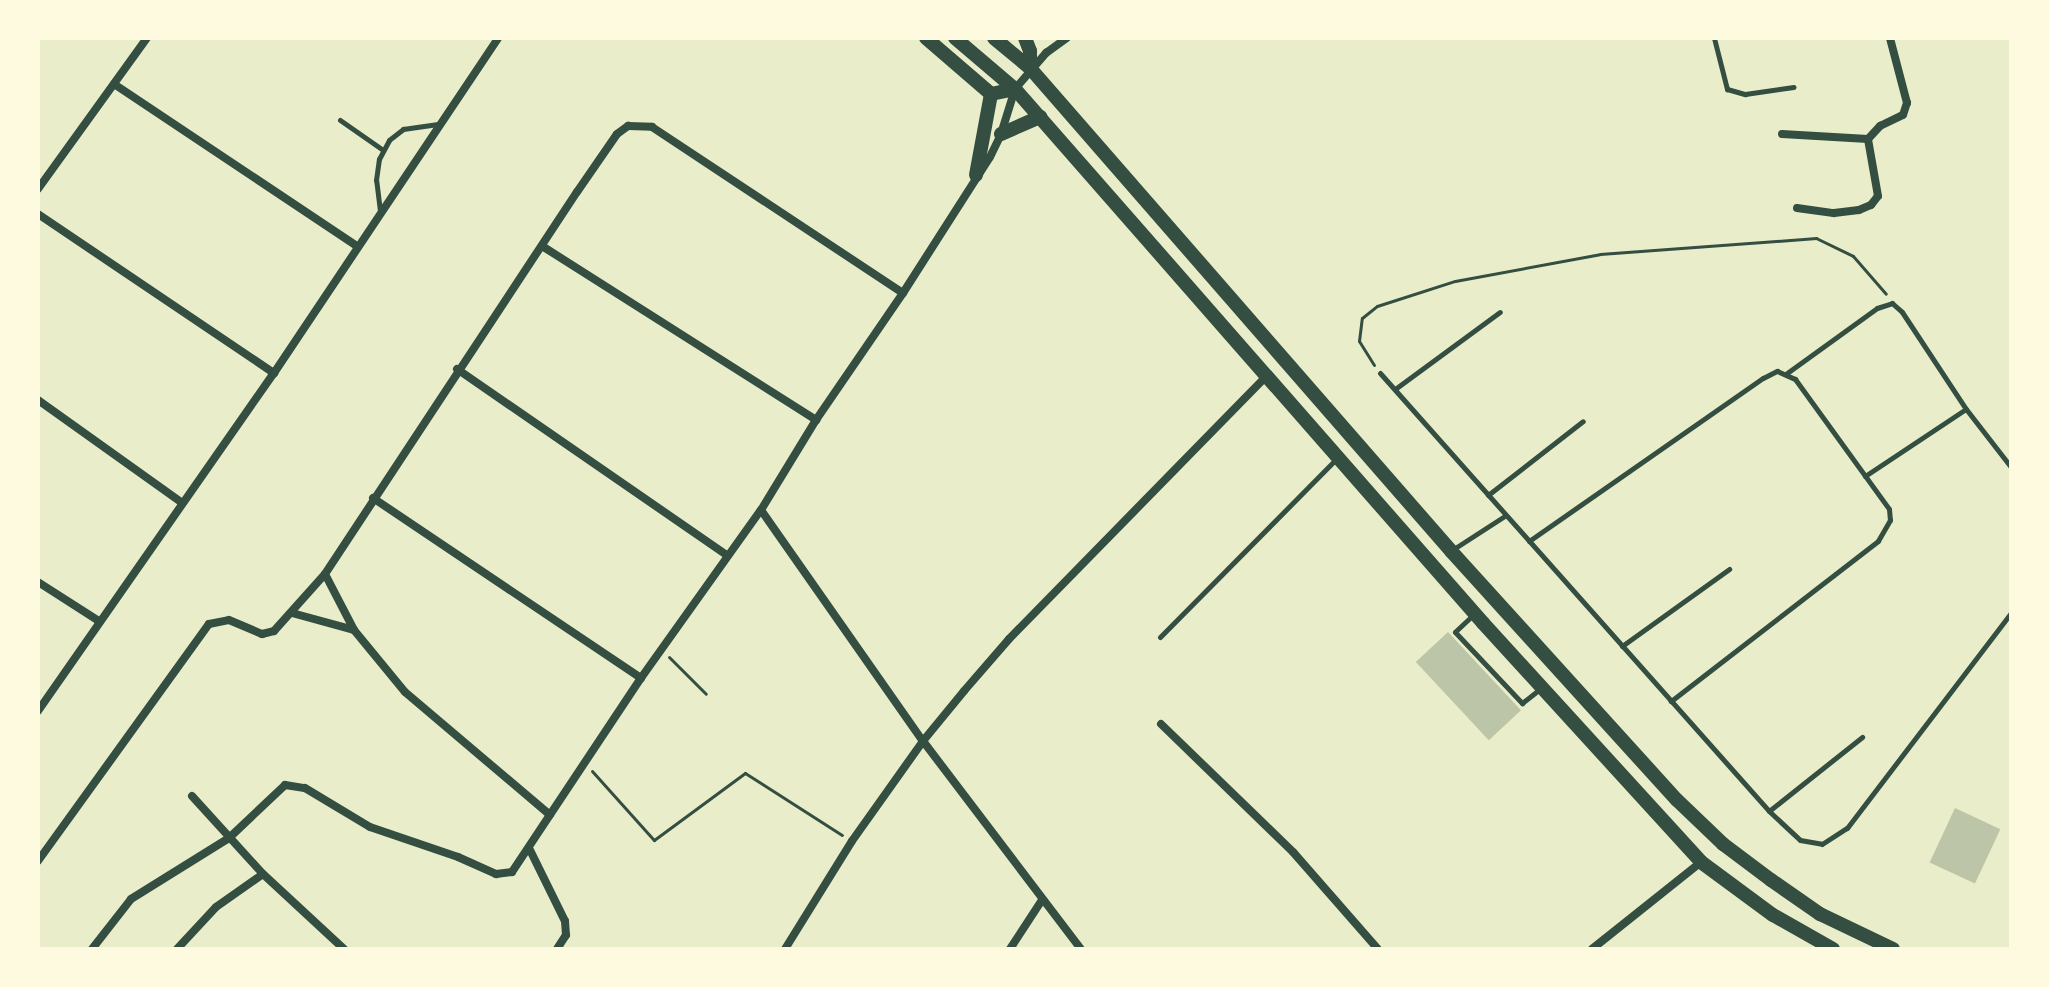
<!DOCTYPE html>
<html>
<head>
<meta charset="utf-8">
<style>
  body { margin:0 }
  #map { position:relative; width:2049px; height:987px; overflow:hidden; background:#e9edc9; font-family:Raleway,sans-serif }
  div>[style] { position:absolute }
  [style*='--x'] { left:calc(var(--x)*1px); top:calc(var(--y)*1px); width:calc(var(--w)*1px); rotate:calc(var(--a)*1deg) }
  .building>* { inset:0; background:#bcc5a7; transform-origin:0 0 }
  .path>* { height:3px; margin:-1.5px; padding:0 1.5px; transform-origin:1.5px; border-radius:1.5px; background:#344e41 }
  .service>* { height:5px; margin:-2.5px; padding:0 2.5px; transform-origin:2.5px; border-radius:2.5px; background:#344e41 }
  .minor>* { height:8px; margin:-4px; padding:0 4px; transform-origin:4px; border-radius:4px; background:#344e41 }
  .secondary>* { height:14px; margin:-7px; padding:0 7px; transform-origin:7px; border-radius:7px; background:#344e41 }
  span { translate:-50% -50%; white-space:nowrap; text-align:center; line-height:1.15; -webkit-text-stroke:8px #fefae0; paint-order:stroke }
  .frame { position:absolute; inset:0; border:40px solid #fefae0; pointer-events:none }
</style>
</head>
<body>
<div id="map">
  <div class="building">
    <i style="left:1448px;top:632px;width:107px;height:44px;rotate:47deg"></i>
    <i style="left:1955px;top:808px;width:50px;height:60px;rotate:25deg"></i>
  </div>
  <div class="path">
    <i style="--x:1374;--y:365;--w:28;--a:-122"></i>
    <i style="--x:1359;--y:341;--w:23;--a:-83"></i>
    <i style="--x:1362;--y:318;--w:19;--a:-39"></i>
    <i style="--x:1377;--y:306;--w:82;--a:-17.8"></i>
    <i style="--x:1455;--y:281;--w:147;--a:-10.5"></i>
    <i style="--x:1600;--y:254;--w:217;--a:-4.2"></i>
    <i style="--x:1816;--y:238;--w:41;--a:25.9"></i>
    <i style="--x:1853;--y:256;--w:50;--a:49"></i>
    <i style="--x:669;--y:657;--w:52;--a:45"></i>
    <i style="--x:592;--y:771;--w:93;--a:48.1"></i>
    <i style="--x:654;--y:840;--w:113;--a:-36.4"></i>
    <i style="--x:745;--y:773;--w:115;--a:32.6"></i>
  </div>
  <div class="service">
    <i style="--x:1714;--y:38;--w:53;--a:75.7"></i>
    <i style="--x:1727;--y:89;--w:19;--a:16"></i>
    <i style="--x:1745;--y:94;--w:49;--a:-8.3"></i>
    <i style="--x:340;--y:120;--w:52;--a:34.9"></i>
    <i style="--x:380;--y:211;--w:31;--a:-97"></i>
    <i style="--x:376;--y:180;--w:21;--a:-82"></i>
    <i style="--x:379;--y:159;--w:21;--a:-62"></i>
    <i style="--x:389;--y:140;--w:18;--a:-38"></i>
    <i style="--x:403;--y:129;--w:37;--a:-8"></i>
    <i style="--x:1380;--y:373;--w:586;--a:48.39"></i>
    <i style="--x:1769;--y:811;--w:42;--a:43.1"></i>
    <i style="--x:1800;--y:840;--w:22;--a:10"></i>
    <i style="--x:1822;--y:844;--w:30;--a:-33"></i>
    <i style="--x:1847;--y:828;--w:270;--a:-52.7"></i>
    <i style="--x:1787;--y:373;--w:111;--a:-35.8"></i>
    <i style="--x:1877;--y:308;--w:16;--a:-18"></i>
    <i style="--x:1892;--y:303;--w:13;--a:42"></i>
    <i style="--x:1902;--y:312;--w:116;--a:56.6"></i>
    <i style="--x:1966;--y:409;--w:73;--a:52.2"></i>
    <i style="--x:1395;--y:389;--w:130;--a:-36.3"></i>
    <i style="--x:1865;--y:476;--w:121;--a:-33.6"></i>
    <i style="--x:1488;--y:495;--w:120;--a:-37.9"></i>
    <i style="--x:1529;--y:541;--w:285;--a:-34.9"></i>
    <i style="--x:1763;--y:378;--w:16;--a:-27"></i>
    <i style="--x:1777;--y:371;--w:20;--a:24"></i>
    <i style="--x:1795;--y:379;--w:160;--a:54.1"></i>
    <i style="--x:1889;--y:509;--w:11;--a:85"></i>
    <i style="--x:1890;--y:520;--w:24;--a:120"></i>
    <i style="--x:1878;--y:541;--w:262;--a:142.3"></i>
    <i style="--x:1452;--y:550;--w:64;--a:-32.9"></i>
    <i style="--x:1474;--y:614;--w:26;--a:137"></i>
    <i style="--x:1455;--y:632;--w:98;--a:46.7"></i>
    <i style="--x:1522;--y:703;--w:23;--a:-38"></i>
    <i style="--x:1160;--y:637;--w:250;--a:-45.3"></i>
    <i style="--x:1622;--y:646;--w:132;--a:-35.7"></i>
    <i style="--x:1769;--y:811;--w:119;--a:-38.5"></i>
  </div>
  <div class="minor">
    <i style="--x:114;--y:84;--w:293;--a:33.7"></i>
    <i style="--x:1782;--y:134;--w:86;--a:3.3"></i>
    <i style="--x:38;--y:189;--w:186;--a:-54.2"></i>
    <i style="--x:1797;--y:208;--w:37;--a:8"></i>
    <i style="--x:1834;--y:213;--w:25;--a:-7"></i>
    <i style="--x:1859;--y:210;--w:13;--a:-23"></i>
    <i style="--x:1871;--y:205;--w:11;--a:-52"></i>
    <i style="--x:1878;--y:196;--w:58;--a:-100"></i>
    <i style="--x:1868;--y:139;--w:18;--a:-47"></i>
    <i style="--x:1880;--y:126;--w:25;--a:-26"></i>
    <i style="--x:1903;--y:115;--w:13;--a:-72"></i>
    <i style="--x:1907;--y:103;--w:67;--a:-104.7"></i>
    <i style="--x:38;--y:214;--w:285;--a:34"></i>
    <i style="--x:542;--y:246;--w:325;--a:32.4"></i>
    <i style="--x:457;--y:369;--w:328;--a:34.6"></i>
    <i style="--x:38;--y:400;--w:176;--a:35.5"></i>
    <i style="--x:373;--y:498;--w:323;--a:33.9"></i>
    <i style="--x:761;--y:510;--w:282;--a:55"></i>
    <i style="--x:923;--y:741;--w:261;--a:52.8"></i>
    <i style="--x:325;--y:574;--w:63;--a:62.6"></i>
    <i style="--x:354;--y:630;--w:80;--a:50.6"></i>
    <i style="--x:405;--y:692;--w:190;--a:40.3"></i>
    <i style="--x:38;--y:582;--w:72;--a:32.6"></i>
    <i style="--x:292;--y:613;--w:64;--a:15.3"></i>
    <i style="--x:38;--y:711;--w:412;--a:-55.1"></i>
    <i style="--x:274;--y:373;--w:403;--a:-56.2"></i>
    <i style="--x:1161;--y:724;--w:184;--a:44.1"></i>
    <i style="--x:1293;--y:852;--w:129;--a:48.8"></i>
    <i style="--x:192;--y:796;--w:105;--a:47.7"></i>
    <i style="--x:263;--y:874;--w:110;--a:42.8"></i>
    <i style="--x:530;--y:850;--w:79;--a:63.8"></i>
    <i style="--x:565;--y:921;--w:14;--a:86"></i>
    <i style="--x:566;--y:935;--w:17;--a:123"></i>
    <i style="--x:38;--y:861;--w:292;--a:-54.2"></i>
    <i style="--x:209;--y:624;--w:20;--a:-11"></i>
    <i style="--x:229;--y:620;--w:36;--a:23"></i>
    <i style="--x:262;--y:634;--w:12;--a:-14"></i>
    <i style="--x:274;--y:631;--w:76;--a:-48.2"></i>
    <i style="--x:325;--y:574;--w:458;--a:-56.6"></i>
    <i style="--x:577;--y:192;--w:70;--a:-55.4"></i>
    <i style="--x:617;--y:134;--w:14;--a:-36"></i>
    <i style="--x:628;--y:126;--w:24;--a:2"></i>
    <i style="--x:652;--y:127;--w:301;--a:33.5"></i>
    <i style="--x:92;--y:949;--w:63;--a:-52"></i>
    <i style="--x:131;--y:899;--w:115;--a:-31.9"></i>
    <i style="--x:229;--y:838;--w:77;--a:-43.4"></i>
    <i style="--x:285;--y:785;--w:20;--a:9"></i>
    <i style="--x:305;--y:788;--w:76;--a:31"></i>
    <i style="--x:370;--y:827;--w:93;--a:18.8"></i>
    <i style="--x:458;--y:857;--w:42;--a:24.1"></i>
    <i style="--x:496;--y:874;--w:16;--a:-7"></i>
    <i style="--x:512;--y:872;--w:233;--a:-56.4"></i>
    <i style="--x:641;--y:678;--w:206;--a:-54.5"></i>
    <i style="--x:761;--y:510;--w:105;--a:-58.6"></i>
    <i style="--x:816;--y:420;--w:154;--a:-55.6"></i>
    <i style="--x:903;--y:293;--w:161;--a:-57.4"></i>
    <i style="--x:990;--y:157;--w:25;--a:-64"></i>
    <i style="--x:1001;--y:134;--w:47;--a:-72.7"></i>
    <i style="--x:1015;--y:89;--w:48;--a:-49.3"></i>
    <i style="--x:1046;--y:53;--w:26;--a:-36"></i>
    <i style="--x:177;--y:949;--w:57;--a:-47.1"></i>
    <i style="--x:216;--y:907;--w:57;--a:-35.1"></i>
    <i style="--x:785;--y:949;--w:127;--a:-58.2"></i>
    <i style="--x:852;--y:841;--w:123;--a:-54.6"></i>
    <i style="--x:923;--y:741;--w:65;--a:-50.6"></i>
    <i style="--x:964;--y:691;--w:69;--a:-49.1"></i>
    <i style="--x:1009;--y:639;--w:367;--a:-45.6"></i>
    <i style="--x:1010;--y:949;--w:59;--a:-56.9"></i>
    <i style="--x:1592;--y:949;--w:139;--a:-38.6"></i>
  </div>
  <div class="secondary">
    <i style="--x:926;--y:38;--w:86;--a:40.7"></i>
    <i style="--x:991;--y:94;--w:25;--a:-12"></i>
    <i style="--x:955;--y:38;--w:79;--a:40.4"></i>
    <i style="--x:1015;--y:89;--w:710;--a:48.77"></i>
    <i style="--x:1483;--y:623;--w:323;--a:47.6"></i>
    <i style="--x:1701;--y:862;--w:89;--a:36.4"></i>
    <i style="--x:1773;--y:915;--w:69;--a:29.5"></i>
    <i style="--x:994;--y:38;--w:47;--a:39.8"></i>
    <i style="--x:1030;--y:68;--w:641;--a:48.92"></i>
    <i style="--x:1451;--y:551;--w:336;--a:47.8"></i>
    <i style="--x:1677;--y:800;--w:64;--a:43.7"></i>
    <i style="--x:1723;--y:844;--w:60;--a:36.9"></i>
    <i style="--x:1771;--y:880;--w:60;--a:34.8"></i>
    <i style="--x:1820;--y:914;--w:81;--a:25.6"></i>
    <i style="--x:1025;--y:38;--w:14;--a:69"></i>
    <i style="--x:1030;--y:51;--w:17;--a:90"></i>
    <i style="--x:1001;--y:134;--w:43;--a:-23.6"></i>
    <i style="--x:976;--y:175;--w:82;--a:-79.5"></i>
  </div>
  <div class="frame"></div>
</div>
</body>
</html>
